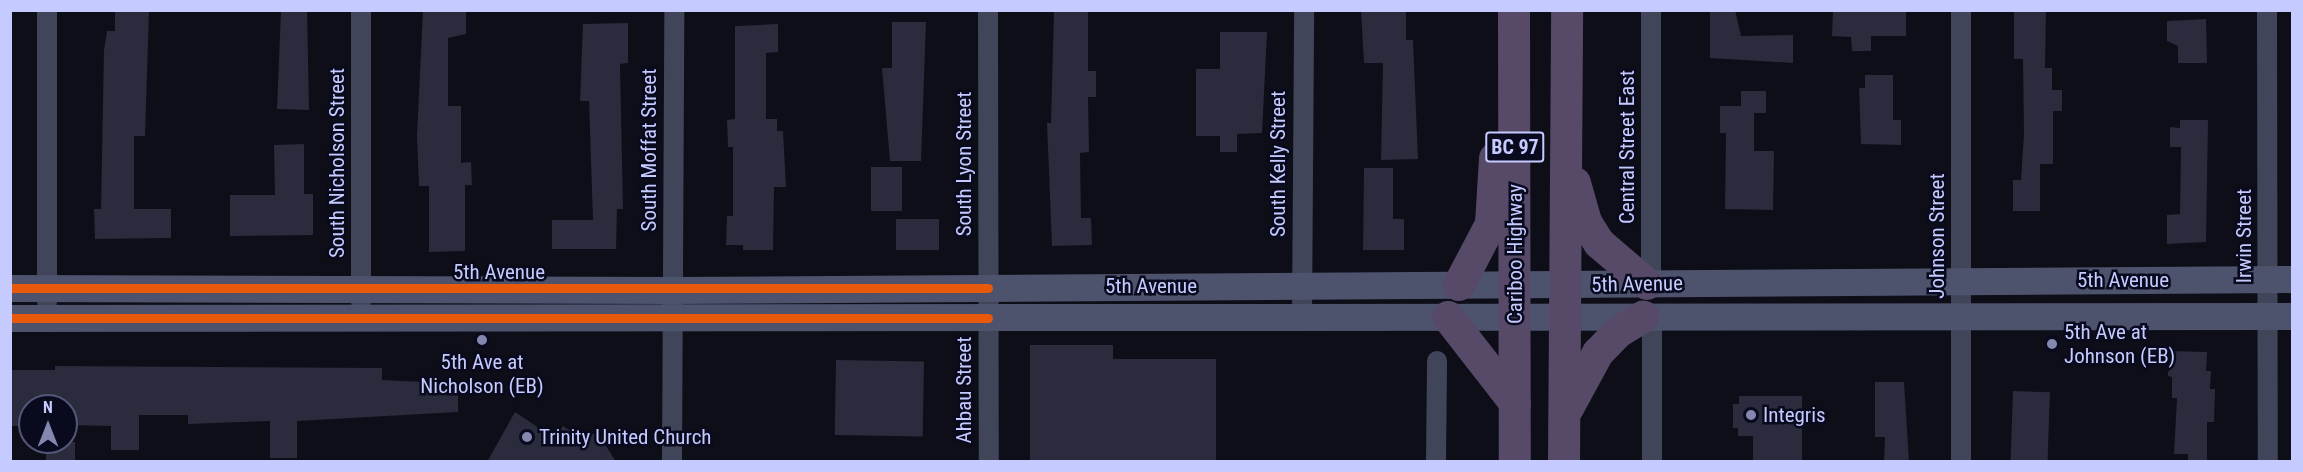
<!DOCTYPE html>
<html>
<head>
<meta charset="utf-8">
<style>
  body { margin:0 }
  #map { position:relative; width:2303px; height:472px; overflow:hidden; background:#0e0e18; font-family:"Roboto Condensed",sans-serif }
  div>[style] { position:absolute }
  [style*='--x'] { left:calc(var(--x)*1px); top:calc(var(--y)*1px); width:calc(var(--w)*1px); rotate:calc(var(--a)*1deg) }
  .building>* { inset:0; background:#2a2b3c; transform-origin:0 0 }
  .minor>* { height:20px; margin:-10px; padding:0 10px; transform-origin:10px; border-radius:10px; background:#41455a }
  .secondary>* { height:27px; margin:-13.5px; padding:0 13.5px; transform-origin:13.5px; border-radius:13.5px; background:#4e536d }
  .trunk>* { height:32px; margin:-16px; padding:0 16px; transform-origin:16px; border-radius:16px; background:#564a68 }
  .cycleway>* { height:9px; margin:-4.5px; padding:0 4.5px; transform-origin:4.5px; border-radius:4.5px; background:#e8590c }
  .dots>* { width:16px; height:16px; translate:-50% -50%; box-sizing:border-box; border:3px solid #090a1d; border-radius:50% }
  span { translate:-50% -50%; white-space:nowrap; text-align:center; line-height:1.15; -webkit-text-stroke:5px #090a1d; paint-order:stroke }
  .shield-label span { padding:2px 4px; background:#090a1d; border:2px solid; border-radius:4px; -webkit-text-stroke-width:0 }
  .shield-label { font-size:20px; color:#c5caff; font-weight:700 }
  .street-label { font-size:21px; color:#c5caff }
  .poi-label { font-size:21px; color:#c5caff }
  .left { translate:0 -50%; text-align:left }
  .frame { position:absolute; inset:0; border:12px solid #c5caff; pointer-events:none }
  .north { position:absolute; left:18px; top:394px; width:60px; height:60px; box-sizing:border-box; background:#090a1d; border:2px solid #545777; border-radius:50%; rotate:0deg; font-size:16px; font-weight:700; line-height:24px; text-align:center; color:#c5caff }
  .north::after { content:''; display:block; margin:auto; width:21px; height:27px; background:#8588ae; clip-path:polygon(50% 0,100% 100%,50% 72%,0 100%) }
</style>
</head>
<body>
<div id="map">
  <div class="building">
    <i style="clip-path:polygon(115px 10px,149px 10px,145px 136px,134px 136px,134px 209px,171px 209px,171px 238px,95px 239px,94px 209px,101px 209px,104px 50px,107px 31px,115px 31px)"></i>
    <i style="clip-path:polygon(281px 10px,307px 10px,309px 110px,277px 109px)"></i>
    <i style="clip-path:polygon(423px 10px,466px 10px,466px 34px,448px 38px,448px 106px,461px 106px,461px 163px,471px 162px,472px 185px,465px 185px,465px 251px,429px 252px,429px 186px,419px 186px,417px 135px)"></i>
    <i style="clip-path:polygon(1054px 10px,1088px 10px,1088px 71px,1096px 71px,1096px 97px,1088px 97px,1089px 152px,1080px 153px,1081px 218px,1091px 218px,1092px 245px,1052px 246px,1047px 123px,1051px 123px)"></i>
    <i style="clip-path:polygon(1361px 10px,1406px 10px,1406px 40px,1413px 40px,1418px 159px,1381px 160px,1383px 63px,1364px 63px)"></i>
    <i style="clip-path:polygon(1710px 10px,1735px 10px,1741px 36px,1793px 35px,1793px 63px,1710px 58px)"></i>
    <i style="clip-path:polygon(1833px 10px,1906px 10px,1906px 36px,1871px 36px,1871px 51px,1852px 51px,1851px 37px,1832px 36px)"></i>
    <i style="clip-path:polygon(2014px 10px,2046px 10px,2045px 68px,2052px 68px,2052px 90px,2062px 90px,2062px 111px,2053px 111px,2053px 164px,2040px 164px,2040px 211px,2013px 211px,2013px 180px,2021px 180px,2024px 134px,2023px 59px,2014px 59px)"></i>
    <i style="clip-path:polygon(2206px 19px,2207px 63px,2178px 63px,2178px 46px,2167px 41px,2167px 21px)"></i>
    <i style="clip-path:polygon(892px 22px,926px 22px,921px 161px,890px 161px,882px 68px,892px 68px)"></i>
    <i style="clip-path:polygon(628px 23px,628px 63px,620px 64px,623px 209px,617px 209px,616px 249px,552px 249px,552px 220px,593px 220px,589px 101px,580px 101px,583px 24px)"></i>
    <i style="clip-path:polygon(778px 24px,778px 52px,766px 53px,766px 119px,777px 119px,777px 131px,783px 131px,786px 187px,774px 187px,773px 250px,743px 250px,743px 245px,726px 245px,727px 216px,733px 216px,733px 147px,728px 147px,727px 120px,735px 119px,735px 26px)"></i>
    <i style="clip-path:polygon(1220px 32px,1267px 32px,1262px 133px,1237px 134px,1237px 152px,1220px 152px,1220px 136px,1196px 136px,1196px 69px,1220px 69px)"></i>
    <i style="clip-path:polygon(1865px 75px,1893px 75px,1893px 120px,1901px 120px,1901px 145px,1861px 144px,1859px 88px,1865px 88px)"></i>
    <i style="clip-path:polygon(1741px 91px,1766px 91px,1766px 113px,1754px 113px,1754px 151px,1774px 151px,1773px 210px,1725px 209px,1726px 133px,1720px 133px,1720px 106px,1741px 106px)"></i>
    <i style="clip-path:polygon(2180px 120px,2208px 120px,2206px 242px,2167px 244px,2167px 215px,2180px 214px,2181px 147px,2170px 147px,2170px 127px,2180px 128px)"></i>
    <i style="clip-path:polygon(304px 144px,304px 194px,313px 194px,313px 235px,230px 236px,230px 195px,275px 195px,274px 145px)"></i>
    <i style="left:902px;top:167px;width:44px;height:31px;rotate:90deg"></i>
    <i style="clip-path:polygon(1364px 168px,1393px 168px,1393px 219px,1404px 219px,1404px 250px,1363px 250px)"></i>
    <i style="left:896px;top:219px;width:43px;height:31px"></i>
    <i style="clip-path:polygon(1030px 345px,1113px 345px,1113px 359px,1216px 359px,1216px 462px,1030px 462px)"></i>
    <i style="clip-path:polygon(2168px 351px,2207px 352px,2206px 371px,2211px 371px,2210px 389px,2215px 389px,2214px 422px,2207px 422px,2207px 462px,2188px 462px,2188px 454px,2174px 454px,2177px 398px,2172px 398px,2172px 377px,2168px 376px)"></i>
    <i style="left:836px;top:360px;width:88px;height:75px;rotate:1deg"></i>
    <i style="clip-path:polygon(55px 366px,382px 368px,382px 380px,446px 383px,446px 389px,458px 389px,458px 412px,297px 421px,297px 458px,270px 458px,270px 421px,188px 424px,188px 415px,139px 415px,139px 450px,111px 450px,111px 426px,66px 425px,66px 406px,30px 406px,30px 426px,10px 426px,10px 370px,55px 370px)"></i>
    <i style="clip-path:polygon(1875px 382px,1904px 382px,1909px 462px,1884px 462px,1885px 437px,1875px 437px)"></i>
    <i style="left:2013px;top:391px;width:37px;height:71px;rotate:2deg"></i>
    <i style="clip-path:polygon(1739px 396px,1802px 396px,1802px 462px,1753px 462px,1753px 436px,1738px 436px,1738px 428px,1733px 428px,1733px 404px,1739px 404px)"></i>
    <i style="clip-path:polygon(515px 412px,554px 438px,563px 426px,580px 437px,598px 433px,616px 462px,487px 462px)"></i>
    <i style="left:46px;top:442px;width:29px;height:18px"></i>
  </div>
  <div class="minor">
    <i style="--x:47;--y:10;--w:292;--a:90"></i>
    <i style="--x:988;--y:10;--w:452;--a:89.9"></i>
    <i style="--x:1961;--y:10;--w:452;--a:90"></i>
    <i style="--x:2267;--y:10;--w:452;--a:89.9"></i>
    <i style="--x:1651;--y:284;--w:274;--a:-90"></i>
    <i style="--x:361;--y:302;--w:292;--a:-90"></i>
    <i style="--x:1302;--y:318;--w:308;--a:-89.6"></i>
    <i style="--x:672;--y:462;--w:452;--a:-89.7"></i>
    <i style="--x:1436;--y:462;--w:101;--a:-89.4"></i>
    <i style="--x:1652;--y:462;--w:145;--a:-90"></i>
  </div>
  <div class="secondary">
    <i style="--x:10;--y:288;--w:662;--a:0.17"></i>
    <i style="--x:672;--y:290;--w:1620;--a:-0.39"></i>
    <i style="--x:10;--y:318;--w:2282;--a:-0.05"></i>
  </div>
  <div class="trunk">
    <i style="--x:1514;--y:10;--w:452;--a:89.9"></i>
    <i style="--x:1575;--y:183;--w:41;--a:74.2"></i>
    <i style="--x:1586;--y:222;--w:25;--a:58"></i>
    <i style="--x:1599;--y:243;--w:63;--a:40.5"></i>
    <i style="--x:1459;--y:285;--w:69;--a:-62.3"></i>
    <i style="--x:1491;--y:224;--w:66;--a:-86.5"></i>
    <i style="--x:1448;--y:317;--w:109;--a:52.1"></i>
    <i style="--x:1568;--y:408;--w:63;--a:-61.4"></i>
    <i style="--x:1598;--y:353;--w:28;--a:-46"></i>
    <i style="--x:1617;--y:333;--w:31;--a:-32"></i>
    <i style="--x:1564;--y:462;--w:452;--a:-89.6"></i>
  </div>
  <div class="cycleway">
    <i style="--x:10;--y:288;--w:978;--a:0"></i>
    <i style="--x:10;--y:318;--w:978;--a:0"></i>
  </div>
  <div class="dots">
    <i style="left:482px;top:340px;background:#8588ae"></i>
    <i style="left:2052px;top:344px;background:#8588ae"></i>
    <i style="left:1751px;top:415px;background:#8588ae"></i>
    <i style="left:527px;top:437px;background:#8588ae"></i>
  </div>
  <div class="shield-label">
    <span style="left:1515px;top:147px">BC 97</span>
  </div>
  <div class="street-label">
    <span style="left:1627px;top:147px;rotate:-90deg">Central Street East</span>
    <span style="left:649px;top:150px;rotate:-90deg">South Moffat Street</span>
    <span style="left:337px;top:163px;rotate:-90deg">South Nicholson Street</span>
    <span style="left:964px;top:164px;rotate:-90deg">South Lyon Street</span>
    <span style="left:1278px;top:164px;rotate:-90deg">South Kelly Street</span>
    <span style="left:1937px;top:236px;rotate:-90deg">Johnson Street</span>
    <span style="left:2244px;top:236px;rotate:-90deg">Irwin Street</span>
    <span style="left:1515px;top:254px;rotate:-90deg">Cariboo Highway</span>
    <span style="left:499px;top:272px">5th Avenue</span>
    <span style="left:2123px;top:280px">5th Avenue</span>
    <span style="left:1637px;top:284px;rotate:-1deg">5th Avenue</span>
    <span style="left:1151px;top:286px">5th Avenue</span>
    <span style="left:964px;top:390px;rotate:-90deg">Ahbau Street</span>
  </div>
  <div class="poi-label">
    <span class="left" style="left:2064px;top:344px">5th Ave at<br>Johnson (EB)</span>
    <span style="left:482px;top:374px">5th Ave at<br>Nicholson (EB)</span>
    <span class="left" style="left:1763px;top:415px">Integris</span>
    <span class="left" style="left:539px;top:437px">Trinity United Church</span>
  </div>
  <div class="frame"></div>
  <div class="north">N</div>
</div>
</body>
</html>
